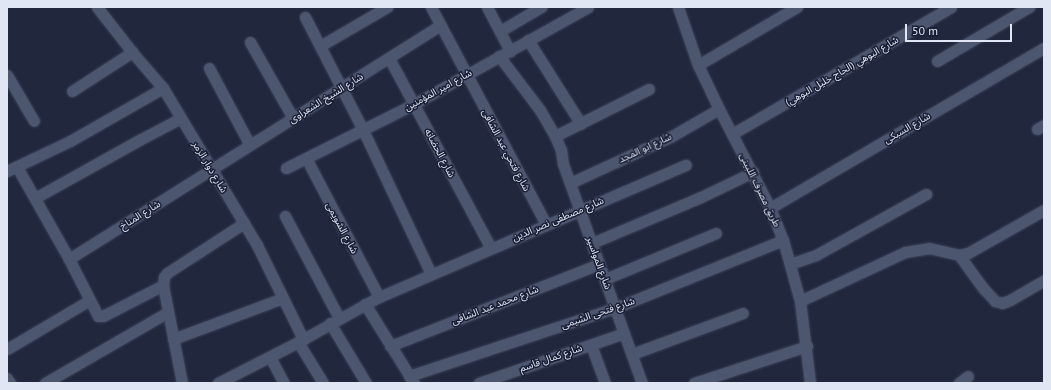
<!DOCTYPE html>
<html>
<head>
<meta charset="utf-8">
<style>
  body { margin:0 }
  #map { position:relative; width:1051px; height:390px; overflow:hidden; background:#21283e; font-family:"PT Sans","Noto Sans Arabic",sans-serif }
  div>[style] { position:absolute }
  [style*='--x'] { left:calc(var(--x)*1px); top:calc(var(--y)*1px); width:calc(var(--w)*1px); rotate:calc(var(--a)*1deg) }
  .roads { filter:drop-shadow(0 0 1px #3e4357) drop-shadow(0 0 1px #3e4357) }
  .minor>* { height:11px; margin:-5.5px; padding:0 5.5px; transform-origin:5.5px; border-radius:5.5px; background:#4d566f }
  .tertiary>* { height:11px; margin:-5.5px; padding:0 5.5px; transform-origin:5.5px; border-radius:5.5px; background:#4d566f }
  span { translate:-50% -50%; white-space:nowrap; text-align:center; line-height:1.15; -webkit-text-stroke:3px #181e34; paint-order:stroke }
  .street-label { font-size:10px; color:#e1e6f5 }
  .frame { position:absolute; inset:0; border:8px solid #e1e6f5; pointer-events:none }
  .scale { position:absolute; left:905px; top:24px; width:107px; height:18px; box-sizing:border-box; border:2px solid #e1e6f5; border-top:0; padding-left:5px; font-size:12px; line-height:14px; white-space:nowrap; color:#e1e6f5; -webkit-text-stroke:3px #181e34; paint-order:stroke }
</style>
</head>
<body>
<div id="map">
  <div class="roads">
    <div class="minor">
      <i style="--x:97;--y:7;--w:57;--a:52.1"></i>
      <i style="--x:132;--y:52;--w:48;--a:49.3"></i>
      <i style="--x:163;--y:88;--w:183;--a:59.1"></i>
      <i style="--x:257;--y:245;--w:105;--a:63.9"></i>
      <i style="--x:431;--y:7;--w:246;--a:62.1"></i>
      <i style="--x:487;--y:7;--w:50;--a:62.4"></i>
      <i style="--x:305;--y:17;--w:127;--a:62.8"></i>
      <i style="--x:363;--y:130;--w:159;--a:64.7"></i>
      <i style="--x:500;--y:31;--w:48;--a:-30.3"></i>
      <i style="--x:528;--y:40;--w:99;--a:57.8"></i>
      <i style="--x:250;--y:42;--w:87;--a:60.5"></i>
      <i style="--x:320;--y:46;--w:78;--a:-30.2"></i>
      <i style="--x:499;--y:56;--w:68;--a:52.8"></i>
      <i style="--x:540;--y:110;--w:30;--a:60"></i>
      <i style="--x:555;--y:136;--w:15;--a:67"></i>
      <i style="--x:561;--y:150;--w:14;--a:82"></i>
      <i style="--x:563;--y:164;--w:233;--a:70.2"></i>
      <i style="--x:389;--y:58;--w:216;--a:61.8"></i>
      <i style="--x:937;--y:61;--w:107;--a:-30.4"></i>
      <i style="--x:698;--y:65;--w:115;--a:-30.4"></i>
      <i style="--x:209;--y:68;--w:87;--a:62"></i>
      <i style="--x:7;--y:75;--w:53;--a:59.6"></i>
      <i style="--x:72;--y:91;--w:72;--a:-33"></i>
      <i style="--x:1037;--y:129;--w:8;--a:-30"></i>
      <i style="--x:732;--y:134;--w:253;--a:-30.1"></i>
      <i style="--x:555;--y:136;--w:105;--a:-26.6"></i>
      <i style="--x:306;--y:158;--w:157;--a:62.3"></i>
      <i style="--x:17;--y:167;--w:106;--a:60.5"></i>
      <i style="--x:69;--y:259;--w:64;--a:63"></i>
      <i style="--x:98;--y:316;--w:5;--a:0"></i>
      <i style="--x:103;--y:316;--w:68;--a:-27.3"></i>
      <i style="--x:286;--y:168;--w:143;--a:-26.6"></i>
      <i style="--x:414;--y:104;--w:199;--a:-29.1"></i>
      <i style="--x:7;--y:171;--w:70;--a:-25.5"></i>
      <i style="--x:70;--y:141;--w:107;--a:-29.7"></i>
      <i style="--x:570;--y:183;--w:112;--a:-24.7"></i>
      <i style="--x:672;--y:136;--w:54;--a:-29.9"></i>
      <i style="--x:35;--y:198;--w:121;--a:-29.1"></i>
      <i style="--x:141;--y:139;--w:45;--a:-27.7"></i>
      <i style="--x:770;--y:208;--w:317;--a:-30.3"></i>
      <i style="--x:285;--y:216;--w:115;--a:62.1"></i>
      <i style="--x:592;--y:243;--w:118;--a:-22.9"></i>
      <i style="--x:701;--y:197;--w:58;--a:-25.7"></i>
      <i style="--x:959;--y:255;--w:41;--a:54"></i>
      <i style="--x:983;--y:288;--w:18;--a:47"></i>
      <i style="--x:995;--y:301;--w:7;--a:16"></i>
      <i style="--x:1002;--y:303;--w:9;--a:-21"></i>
      <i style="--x:1010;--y:300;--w:39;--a:-30"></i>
      <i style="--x:69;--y:259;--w:439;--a:-32.2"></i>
      <i style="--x:790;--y:264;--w:28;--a:-19"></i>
      <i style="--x:816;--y:255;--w:126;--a:-29"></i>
      <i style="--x:605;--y:279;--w:120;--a:-22.5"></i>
      <i style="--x:800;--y:301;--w:116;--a:-25"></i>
      <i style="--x:905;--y:252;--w:24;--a:-9"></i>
      <i style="--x:929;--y:248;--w:31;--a:13"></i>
      <i style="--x:959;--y:255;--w:9;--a:-13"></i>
      <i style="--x:968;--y:253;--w:87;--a:-29.5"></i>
      <i style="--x:365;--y:304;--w:93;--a:58.2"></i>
      <i style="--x:330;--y:323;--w:70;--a:59"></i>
      <i style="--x:173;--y:339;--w:117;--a:-20.4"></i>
      <i style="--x:298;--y:342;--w:48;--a:58.6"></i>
      <i style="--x:591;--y:345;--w:40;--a:69.8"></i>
      <i style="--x:390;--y:346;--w:225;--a:-21.4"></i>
      <i style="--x:7;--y:349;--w:96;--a:-30.6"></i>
      <i style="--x:632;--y:354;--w:118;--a:-20.3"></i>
      <i style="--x:270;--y:357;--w:30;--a:62"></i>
      <i style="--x:409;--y:376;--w:217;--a:-18.3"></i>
      <i style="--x:615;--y:308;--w:181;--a:-22"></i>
      <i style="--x:7;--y:378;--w:6;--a:59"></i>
      <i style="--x:45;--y:383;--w:142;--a:-30"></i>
      <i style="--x:182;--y:383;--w:100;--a:-101"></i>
      <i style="--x:163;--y:285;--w:8;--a:-83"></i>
      <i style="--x:164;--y:277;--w:5;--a:-53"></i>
      <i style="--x:167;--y:273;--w:92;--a:-33"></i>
      <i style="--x:218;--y:383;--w:90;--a:-27.1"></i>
      <i style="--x:298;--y:342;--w:93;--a:-29.1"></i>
      <i style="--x:379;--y:297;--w:334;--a:-23.3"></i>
      <i style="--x:479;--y:383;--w:153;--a:-19"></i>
      <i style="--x:694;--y:383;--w:119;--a:-18.1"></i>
      <i style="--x:959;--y:383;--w:11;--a:-38"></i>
    </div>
    <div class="tertiary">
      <i style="--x:678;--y:7;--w:61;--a:71"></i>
      <i style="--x:698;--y:65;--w:49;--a:64.5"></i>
      <i style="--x:719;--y:109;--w:111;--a:62.7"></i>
      <i style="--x:770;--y:208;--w:35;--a:68"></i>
      <i style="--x:783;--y:240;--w:63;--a:74.4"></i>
      <i style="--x:800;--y:301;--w:83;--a:83"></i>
    </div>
  </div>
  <div class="street-label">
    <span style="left:842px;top:71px;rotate:-30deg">شارع البوهي (الحاج خليل البوهي)</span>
    <span style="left:438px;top:90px;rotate:-29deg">شارع امير المؤمنين</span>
    <span style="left:326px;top:98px;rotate:-32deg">شارع الشيخ الشعراوى</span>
    <span style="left:907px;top:128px;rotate:-30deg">شارع السبكى</span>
    <span style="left:645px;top:148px;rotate:-25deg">شارع ابو المجد</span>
    <span style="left:506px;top:150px;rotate:62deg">شارع فتحي عبد الشافى</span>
    <span style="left:440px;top:153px;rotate:62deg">شارع الحضانه</span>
    <span style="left:210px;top:167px;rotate:59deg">شارع دوار الزمر</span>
    <span style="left:760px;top:190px;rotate:64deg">طريق مصرف اللبينى</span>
    <span style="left:140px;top:215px;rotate:-32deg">شارع المناخ</span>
    <span style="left:558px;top:219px;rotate:-23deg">شارع مصطفى نصر الدين</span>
    <span style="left:342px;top:228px;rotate:62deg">شارع الشويمى</span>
    <span style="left:599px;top:263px;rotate:70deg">شارع المواسير</span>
    <span style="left:495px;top:305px;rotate:-21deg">شارع محمد عبد الشافى</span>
    <span style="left:598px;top:313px;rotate:-19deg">شارع فتحى الشيمى</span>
    <span style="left:551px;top:358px;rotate:-19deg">شارع كمال قاسم</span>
  </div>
  <div class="frame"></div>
  <div class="scale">50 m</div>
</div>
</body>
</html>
